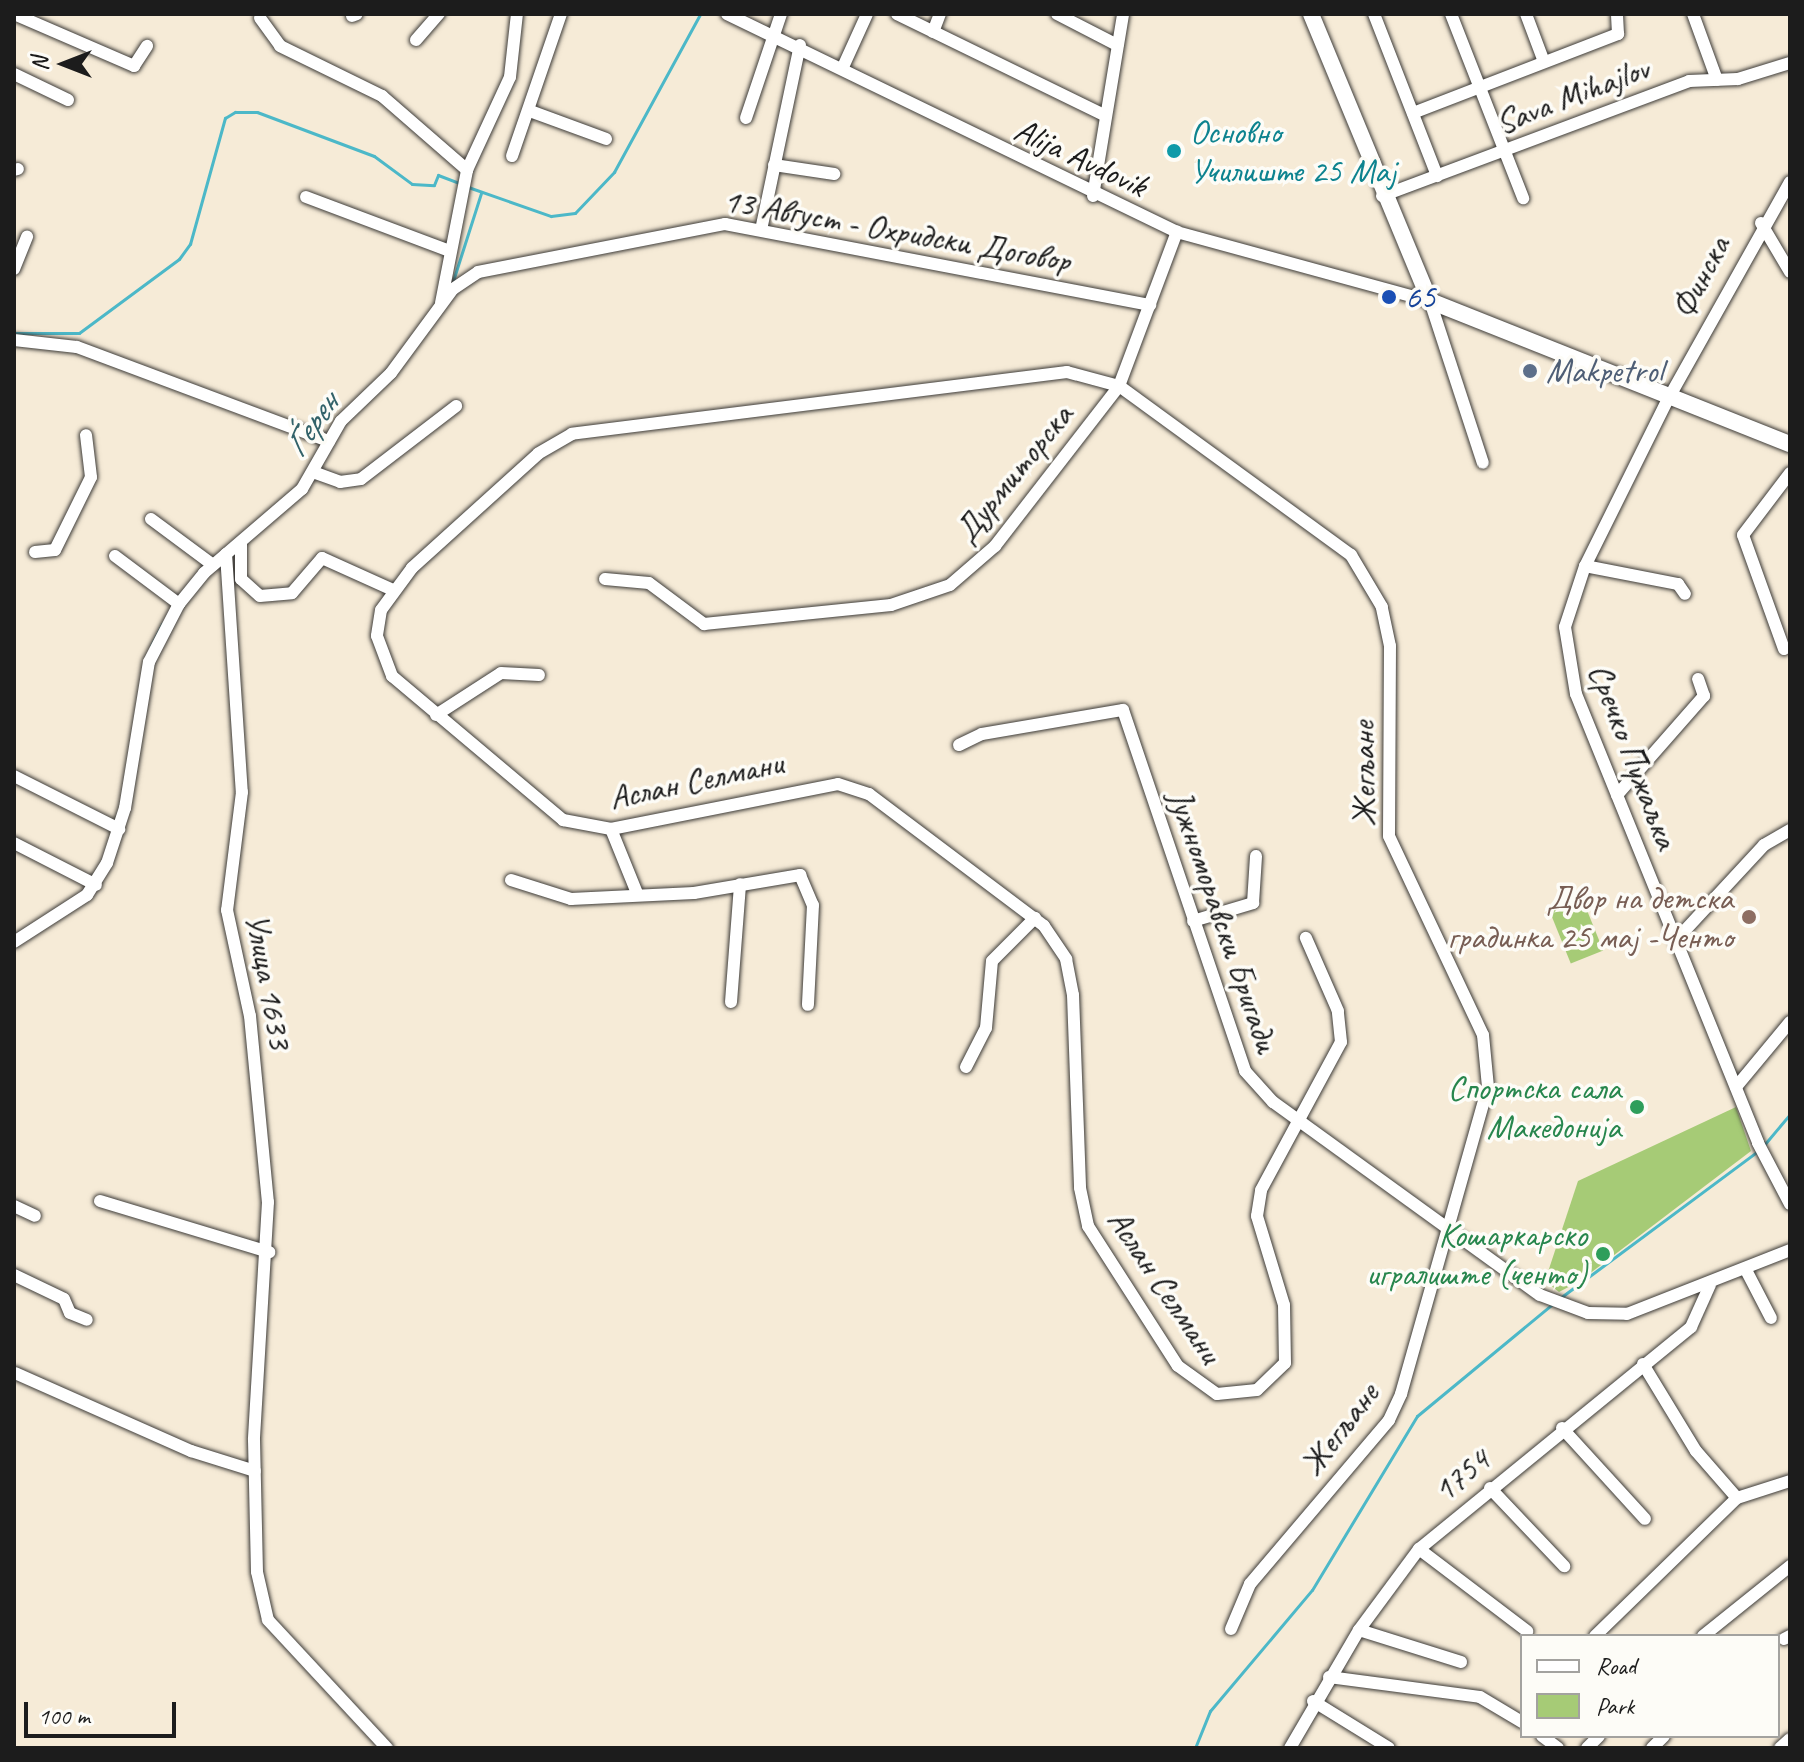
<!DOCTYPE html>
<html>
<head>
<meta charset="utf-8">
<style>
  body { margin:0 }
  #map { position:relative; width:1804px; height:1762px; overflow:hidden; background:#f6ebd7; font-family:Caveat,sans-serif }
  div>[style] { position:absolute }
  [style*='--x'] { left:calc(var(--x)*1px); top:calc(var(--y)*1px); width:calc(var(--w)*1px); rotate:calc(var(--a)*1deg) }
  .green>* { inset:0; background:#a6cb76; transform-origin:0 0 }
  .stream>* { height:3px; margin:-1.5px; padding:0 1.5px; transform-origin:1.5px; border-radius:1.5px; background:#4cb8c8 }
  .roads { filter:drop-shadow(0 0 2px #3d3b38) drop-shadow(0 0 2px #3d3b38) }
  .minor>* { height:12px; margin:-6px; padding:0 6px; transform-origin:6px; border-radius:6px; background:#fff }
  .major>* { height:16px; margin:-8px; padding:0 8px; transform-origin:8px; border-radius:8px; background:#fff }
  .dots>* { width:22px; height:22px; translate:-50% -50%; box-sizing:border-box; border:4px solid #fdfcf7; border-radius:50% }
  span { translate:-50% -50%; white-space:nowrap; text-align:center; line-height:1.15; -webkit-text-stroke:7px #fdfcf7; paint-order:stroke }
  .street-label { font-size:34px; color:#1c1c1c }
  .culture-label { font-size:34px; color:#0d838f }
  .left { translate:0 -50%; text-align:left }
  .transit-label { font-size:34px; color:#164399 }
  .service-label { font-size:34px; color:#4e5e75 }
  .education-label { font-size:34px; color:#785e54 }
  .right { translate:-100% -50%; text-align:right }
  .leisure-label { font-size:34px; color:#27864d }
  .water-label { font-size:36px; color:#326269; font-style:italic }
  .frame { position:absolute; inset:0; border:16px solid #1c1c1c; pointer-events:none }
  .legend { position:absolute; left:1520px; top:1634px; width:260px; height:104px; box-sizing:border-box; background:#fdfcf7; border:2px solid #a3a29f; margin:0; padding:10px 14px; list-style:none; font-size:24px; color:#1c1c1c }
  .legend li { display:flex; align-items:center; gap:16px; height:40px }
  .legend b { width:40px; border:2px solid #a3a29f }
  .north { position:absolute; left:24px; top:24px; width:80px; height:80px; -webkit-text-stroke:6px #fdfcf7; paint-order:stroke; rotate:270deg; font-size:22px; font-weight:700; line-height:32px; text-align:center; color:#1c1c1c }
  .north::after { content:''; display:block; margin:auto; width:28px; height:36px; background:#1c1c1c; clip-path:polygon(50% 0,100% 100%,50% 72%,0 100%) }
  .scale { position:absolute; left:24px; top:1702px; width:152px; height:36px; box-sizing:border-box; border:4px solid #1c1c1c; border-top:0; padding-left:10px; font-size:24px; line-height:28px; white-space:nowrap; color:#1c1c1c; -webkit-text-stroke:6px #fdfcf7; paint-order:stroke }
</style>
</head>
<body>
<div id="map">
  <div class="green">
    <i style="left:1580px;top:893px;width:62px;height:35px;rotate:68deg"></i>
    <i style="clip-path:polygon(1736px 1107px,1751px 1151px,1580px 1281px,1559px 1292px,1545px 1281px,1578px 1181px)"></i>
  </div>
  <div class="stream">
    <i style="--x:468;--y:187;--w:88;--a:19.3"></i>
    <i style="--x:551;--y:216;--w:24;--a:-7"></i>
    <i style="--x:575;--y:213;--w:57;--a:-46.4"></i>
    <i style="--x:614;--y:172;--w:180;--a:-61.4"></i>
    <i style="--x:452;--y:284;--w:96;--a:-72.3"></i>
    <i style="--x:14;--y:333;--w:65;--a:0"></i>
    <i style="--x:79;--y:333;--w:124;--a:-36.5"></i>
    <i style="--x:179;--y:259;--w:19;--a:-54"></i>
    <i style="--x:190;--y:244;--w:131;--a:-74.5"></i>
    <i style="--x:225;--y:118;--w:12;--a:-31"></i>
    <i style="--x:235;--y:112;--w:22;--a:0"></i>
    <i style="--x:257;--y:112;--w:125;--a:20.6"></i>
    <i style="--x:374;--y:156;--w:47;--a:36.4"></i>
    <i style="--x:412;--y:184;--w:22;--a:3"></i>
    <i style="--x:434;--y:185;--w:11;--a:-68"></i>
    <i style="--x:438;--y:175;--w:25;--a:21"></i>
    <i style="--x:151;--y:646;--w:25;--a:-63"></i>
    <i style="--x:1764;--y:1145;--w:40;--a:-50"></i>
    <i style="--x:1560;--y:1298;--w:248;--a:-36.6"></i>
    <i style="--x:1195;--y:1748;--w:40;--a:-68"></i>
    <i style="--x:1210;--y:1711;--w:158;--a:-49.9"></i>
    <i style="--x:1312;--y:1590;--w:203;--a:-58.9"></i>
    <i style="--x:1417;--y:1416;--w:174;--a:-39.6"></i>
  </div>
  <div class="roads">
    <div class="minor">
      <i style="--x:14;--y:14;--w:131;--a:23.4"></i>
      <i style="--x:134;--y:66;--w:24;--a:-57"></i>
      <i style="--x:727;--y:14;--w:500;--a:25.85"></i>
      <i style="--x:1177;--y:232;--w:262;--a:15.3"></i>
      <i style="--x:1430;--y:301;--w:170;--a:71.9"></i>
      <i style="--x:897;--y:14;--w:230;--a:26"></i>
      <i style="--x:1057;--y:14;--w:68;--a:27.3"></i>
      <i style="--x:1374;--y:14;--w:174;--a:68.7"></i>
      <i style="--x:1451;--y:14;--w:198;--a:68.6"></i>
      <i style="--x:1526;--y:14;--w:51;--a:69.4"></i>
      <i style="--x:1693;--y:14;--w:70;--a:70"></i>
      <i style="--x:352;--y:16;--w:5;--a:-22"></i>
      <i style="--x:260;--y:18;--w:34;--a:54"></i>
      <i style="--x:280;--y:46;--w:114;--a:26.1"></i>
      <i style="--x:382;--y:96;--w:113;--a:41"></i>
      <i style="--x:933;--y:32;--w:19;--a:-69"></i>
      <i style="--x:416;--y:40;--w:35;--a:-49"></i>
      <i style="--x:843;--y:67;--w:58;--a:-65.6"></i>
      <i style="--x:14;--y:74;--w:60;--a:25.7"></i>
      <i style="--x:530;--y:111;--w:81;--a:20.2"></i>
      <i style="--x:1413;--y:113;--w:220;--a:-21.1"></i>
      <i style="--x:1618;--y:34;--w:20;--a:-93"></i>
      <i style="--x:746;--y:118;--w:110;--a:-71.4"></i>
      <i style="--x:512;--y:156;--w:150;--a:-71"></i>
      <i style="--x:774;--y:165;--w:61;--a:8.5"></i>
      <i style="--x:14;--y:170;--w:4;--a:-14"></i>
      <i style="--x:1790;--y:182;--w:251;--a:119.3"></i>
      <i style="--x:1667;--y:401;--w:184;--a:116.4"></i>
      <i style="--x:1585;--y:566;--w:64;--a:108.2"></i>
      <i style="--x:1565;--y:627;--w:68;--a:80.7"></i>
      <i style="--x:1576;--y:694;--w:484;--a:67.9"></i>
      <i style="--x:1758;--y:1143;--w:69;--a:62.3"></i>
      <i style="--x:1093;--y:196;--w:184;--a:-80.6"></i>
      <i style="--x:1382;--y:196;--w:328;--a:-20.5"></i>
      <i style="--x:1689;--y:81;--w:49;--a:-2.3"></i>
      <i style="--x:1738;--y:79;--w:54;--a:-17.1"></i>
      <i style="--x:306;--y:197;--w:151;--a:20.6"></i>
      <i style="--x:1761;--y:223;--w:57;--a:59.4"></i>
      <i style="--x:761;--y:230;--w:189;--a:-78.1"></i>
      <i style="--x:14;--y:269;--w:35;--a:-68"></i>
      <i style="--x:441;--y:303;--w:136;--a:-78.9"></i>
      <i style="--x:467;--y:170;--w:102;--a:-65.2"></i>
      <i style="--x:510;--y:77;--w:63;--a:-83.7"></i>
      <i style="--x:14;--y:340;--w:63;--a:6.3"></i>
      <i style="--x:77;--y:347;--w:269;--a:20.5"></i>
      <i style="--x:313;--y:472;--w:29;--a:20"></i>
      <i style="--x:340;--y:482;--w:21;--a:-8"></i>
      <i style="--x:361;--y:479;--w:120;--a:-37.5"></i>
      <i style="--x:151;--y:519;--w:77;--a:36.6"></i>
      <i style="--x:241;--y:542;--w:37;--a:90"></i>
      <i style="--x:241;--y:579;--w:25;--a:42"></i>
      <i style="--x:260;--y:596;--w:32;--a:-5"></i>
      <i style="--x:292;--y:593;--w:46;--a:-49.4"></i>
      <i style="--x:322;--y:558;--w:76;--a:24.2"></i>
      <i style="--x:35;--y:552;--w:20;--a:-6"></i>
      <i style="--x:55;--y:550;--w:81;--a:-63.7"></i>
      <i style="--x:91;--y:477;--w:42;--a:-96.8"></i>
      <i style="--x:226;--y:554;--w:239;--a:86.2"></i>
      <i style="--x:242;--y:792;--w:119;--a:97.2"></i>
      <i style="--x:227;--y:910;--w:108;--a:77.8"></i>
      <i style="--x:250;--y:1016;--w:187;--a:84.5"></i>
      <i style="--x:268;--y:1202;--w:238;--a:93.4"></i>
      <i style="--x:254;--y:1440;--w:132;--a:88.7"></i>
      <i style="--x:257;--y:1572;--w:49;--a:77.1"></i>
      <i style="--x:268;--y:1620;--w:175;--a:47.1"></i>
      <i style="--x:115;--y:556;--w:80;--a:36.9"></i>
      <i style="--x:1585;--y:566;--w:95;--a:11"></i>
      <i style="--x:1678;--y:584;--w:12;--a:55"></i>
      <i style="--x:605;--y:579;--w:44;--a:5.2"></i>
      <i style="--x:649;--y:583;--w:69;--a:36.7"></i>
      <i style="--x:704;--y:624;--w:188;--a:-5.8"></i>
      <i style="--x:891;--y:605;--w:62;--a:-18.7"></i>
      <i style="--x:950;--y:585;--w:60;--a:-40.9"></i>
      <i style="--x:995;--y:546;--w:202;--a:-52.2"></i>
      <i style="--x:1119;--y:386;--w:165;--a:-69.4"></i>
      <i style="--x:1784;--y:649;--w:121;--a:-109.8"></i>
      <i style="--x:1743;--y:535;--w:78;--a:-52.8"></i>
      <i style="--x:436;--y:715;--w:77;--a:-32.9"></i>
      <i style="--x:501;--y:673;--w:38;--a:3"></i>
      <i style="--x:959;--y:745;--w:25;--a:-26"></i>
      <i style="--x:982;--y:734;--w:143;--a:-9.7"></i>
      <i style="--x:1123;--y:710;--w:381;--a:71.3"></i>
      <i style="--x:1245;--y:1071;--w:42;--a:47.9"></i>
      <i style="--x:1273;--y:1102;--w:329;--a:35.9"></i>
      <i style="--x:1540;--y:1295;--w:51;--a:20.6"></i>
      <i style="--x:1588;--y:1313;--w:39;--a:1"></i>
      <i style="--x:1627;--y:1314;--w:175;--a:-21.4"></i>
      <i style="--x:14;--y:776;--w:118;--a:26.8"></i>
      <i style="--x:1617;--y:795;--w:132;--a:-48.7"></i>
      <i style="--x:1704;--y:696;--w:18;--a:-109"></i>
      <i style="--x:611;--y:829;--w:69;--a:67.9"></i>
      <i style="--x:14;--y:843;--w:92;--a:27.1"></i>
      <i style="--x:511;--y:880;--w:63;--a:17.6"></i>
      <i style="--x:571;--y:899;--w:123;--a:-2.8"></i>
      <i style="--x:694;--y:893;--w:108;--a:-9.6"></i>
      <i style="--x:800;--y:875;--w:33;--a:67"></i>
      <i style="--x:813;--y:905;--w:100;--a:92.9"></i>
      <i style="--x:1193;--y:921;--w:63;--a:-16.7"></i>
      <i style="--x:1253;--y:903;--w:47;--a:-86.3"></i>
      <i style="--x:1677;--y:939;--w:128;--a:-47.2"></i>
      <i style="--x:1764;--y:845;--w:30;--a:-30"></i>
      <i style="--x:14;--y:942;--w:87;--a:-32.8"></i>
      <i style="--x:87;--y:895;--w:38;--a:-58"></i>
      <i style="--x:107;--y:863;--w:58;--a:-71.9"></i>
      <i style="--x:125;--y:808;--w:148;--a:-80.7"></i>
      <i style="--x:149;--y:662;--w:65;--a:-62.7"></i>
      <i style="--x:179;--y:604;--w:40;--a:-51"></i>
      <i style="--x:204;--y:573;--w:129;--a:-40.6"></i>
      <i style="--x:302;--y:489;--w:78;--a:-60.2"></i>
      <i style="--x:341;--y:421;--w:69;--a:-43.8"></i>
      <i style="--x:391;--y:373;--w:104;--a:-53.6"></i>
      <i style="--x:453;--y:289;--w:30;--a:-34"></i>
      <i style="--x:478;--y:272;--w:252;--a:-11"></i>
      <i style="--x:725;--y:224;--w:433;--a:10.8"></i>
      <i style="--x:731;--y:1002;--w:118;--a:-85.6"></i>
      <i style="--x:966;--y:1067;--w:44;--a:-62.9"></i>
      <i style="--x:986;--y:1028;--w:67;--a:-84.9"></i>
      <i style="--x:992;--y:961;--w:61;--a:-45"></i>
      <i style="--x:1736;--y:1087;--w:85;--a:-50.3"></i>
      <i style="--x:100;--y:1201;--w:177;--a:16.8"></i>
      <i style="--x:14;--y:1206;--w:23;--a:25"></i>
      <i style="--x:1746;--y:1270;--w:54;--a:62.5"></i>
      <i style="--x:14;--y:1275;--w:55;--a:25.6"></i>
      <i style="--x:64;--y:1299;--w:15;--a:67"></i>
      <i style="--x:70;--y:1313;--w:18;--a:22"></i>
      <i style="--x:1643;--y:1364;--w:102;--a:58.7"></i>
      <i style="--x:1696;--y:1451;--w:62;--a:48.9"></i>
      <i style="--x:15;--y:1373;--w:193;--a:23.9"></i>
      <i style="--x:191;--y:1451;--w:67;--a:17.4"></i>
      <i style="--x:1562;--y:1428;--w:123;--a:47.6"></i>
      <i style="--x:1490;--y:1488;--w:108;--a:46.5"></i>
      <i style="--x:1419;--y:1549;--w:136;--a:37.2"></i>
      <i style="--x:1231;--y:1629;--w:49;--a:-67.1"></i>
      <i style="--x:1250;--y:1584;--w:215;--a:-49.7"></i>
      <i style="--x:1389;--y:1420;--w:29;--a:-65"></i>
      <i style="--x:1401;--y:1394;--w:319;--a:-74.2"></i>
      <i style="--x:1488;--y:1087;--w:52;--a:-95.5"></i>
      <i style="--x:1483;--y:1035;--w:220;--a:-115.3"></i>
      <i style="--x:1389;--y:836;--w:190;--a:-89.7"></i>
      <i style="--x:1390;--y:646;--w:40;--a:-102"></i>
      <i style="--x:1382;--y:607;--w:61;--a:-120.8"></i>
      <i style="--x:1351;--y:555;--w:287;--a:-143.9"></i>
      <i style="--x:1119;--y:386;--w:54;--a:-164.9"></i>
      <i style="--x:1067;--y:372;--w:499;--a:172.9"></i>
      <i style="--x:572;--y:434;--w:39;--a:150"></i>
      <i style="--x:538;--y:454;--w:170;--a:137.9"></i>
      <i style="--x:412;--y:568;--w:52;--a:126.4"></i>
      <i style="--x:381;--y:610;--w:26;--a:99"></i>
      <i style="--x:377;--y:636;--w:43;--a:69.4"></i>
      <i style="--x:392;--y:676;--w:224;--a:40.1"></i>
      <i style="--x:563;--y:820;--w:49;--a:10.6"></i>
      <i style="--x:611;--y:829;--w:231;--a:-11.2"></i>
      <i style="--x:838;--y:784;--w:33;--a:18"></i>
      <i style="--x:869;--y:794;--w:219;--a:37"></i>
      <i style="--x:1044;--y:926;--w:40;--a:56"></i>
      <i style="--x:1066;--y:959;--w:37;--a:79"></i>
      <i style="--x:1073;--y:995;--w:193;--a:87.9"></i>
      <i style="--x:1080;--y:1188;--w:39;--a:78"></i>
      <i style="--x:1088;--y:1226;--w:166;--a:57.3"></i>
      <i style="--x:1178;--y:1366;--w:48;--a:35.7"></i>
      <i style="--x:1217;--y:1394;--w:40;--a:-5.7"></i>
      <i style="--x:1257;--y:1390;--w:39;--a:-44"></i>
      <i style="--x:1285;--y:1363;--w:58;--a:-91"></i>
      <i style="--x:1284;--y:1305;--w:93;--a:-106.9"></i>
      <i style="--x:1257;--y:1216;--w:26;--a:-81"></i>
      <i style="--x:1261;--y:1190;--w:168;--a:-61.6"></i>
      <i style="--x:1341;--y:1042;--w:31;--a:-96"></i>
      <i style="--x:1338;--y:1011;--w:80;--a:-113.7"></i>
      <i style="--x:1359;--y:1630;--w:107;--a:17.4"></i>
      <i style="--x:1595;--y:1636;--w:198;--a:-44.2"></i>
      <i style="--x:1737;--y:1498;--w:56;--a:-17.8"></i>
      <i style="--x:1703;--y:1636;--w:112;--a:-38.8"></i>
      <i style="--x:1784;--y:1639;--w:7;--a:-27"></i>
      <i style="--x:1329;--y:1677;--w:152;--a:7.5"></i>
      <i style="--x:1480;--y:1697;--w:49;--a:30.8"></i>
      <i style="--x:1313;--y:1701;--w:89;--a:31.7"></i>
      <i style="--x:1542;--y:1736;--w:20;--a:37"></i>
      <i style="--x:1290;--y:1748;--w:137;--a:-59.7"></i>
      <i style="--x:1359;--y:1630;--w:101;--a:-53.5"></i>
      <i style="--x:1419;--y:1549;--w:351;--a:-39.2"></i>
      <i style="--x:1691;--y:1327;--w:46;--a:-65.7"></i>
      <i style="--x:1587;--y:1748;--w:17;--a:-45"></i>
      <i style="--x:1652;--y:1748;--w:17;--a:-45"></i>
      <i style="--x:1780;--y:1748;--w:13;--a:-42"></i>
    </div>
    <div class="major">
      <i style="--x:1311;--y:14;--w:311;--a:67.5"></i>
      <i style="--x:1430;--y:301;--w:387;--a:21.7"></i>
    </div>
  </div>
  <div class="dots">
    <i style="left:1174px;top:151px;background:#0f9aa8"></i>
    <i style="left:1389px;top:297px;background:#1a4fb4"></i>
    <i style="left:1530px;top:371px;background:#5c6f8a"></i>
    <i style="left:1749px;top:917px;background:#8d6e63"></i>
    <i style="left:1637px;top:1107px;background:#2e9e5b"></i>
    <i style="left:1603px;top:1254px;background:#2e9e5b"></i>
  </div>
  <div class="street-label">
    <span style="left:1572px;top:95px;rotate:-21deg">Sava Mihajlov</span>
    <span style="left:1081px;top:157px;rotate:25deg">Alija Avdovik</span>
    <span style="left:897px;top:230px;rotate:10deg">13 Август - Охридски Договор</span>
    <span style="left:1700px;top:277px;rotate:-62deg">Финска</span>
    <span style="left:1013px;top:473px;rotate:-51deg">Дурмиторска</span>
    <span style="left:1634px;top:756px;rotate:69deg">Сречко Пужаљка</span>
    <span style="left:1363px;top:774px;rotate:-91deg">Жегљане</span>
    <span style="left:696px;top:780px;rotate:-12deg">Аслан Селмани</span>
    <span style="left:1224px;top:921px;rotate:71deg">Јужноморавски Бригади</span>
    <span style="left:269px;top:981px;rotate:80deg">Улица 1633</span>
    <span style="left:1165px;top:1286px;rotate:56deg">Аслан Селмани</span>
    <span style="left:1339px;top:1429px;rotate:-53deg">Жегљане</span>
    <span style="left:1461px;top:1475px;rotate:-40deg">1754</span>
  </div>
  <div class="culture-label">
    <span class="left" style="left:1190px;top:151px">Основно<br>Училиште 25 Мај</span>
  </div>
  <div class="transit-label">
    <span class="left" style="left:1405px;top:297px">65</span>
  </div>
  <div class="service-label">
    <span class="left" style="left:1546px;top:371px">Makpetrol</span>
  </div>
  <div class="education-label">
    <span class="right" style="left:1733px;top:917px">Двор на детска<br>градинка 25 мај -Ченто</span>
  </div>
  <div class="leisure-label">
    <span class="right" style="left:1621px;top:1107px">Спортска сала<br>Македонија</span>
    <span class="right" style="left:1587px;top:1254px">Кошаркарско<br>игралиште (ченто)</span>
  </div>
  <div class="water-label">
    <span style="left:311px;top:425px;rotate:-55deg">Ѓерен</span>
  </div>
  <div class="frame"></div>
  <ul class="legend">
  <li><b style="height:10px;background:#fff"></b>Road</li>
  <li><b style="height:22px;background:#a6cb76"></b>Park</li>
  </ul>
  <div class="north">N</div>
  <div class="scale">100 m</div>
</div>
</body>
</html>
